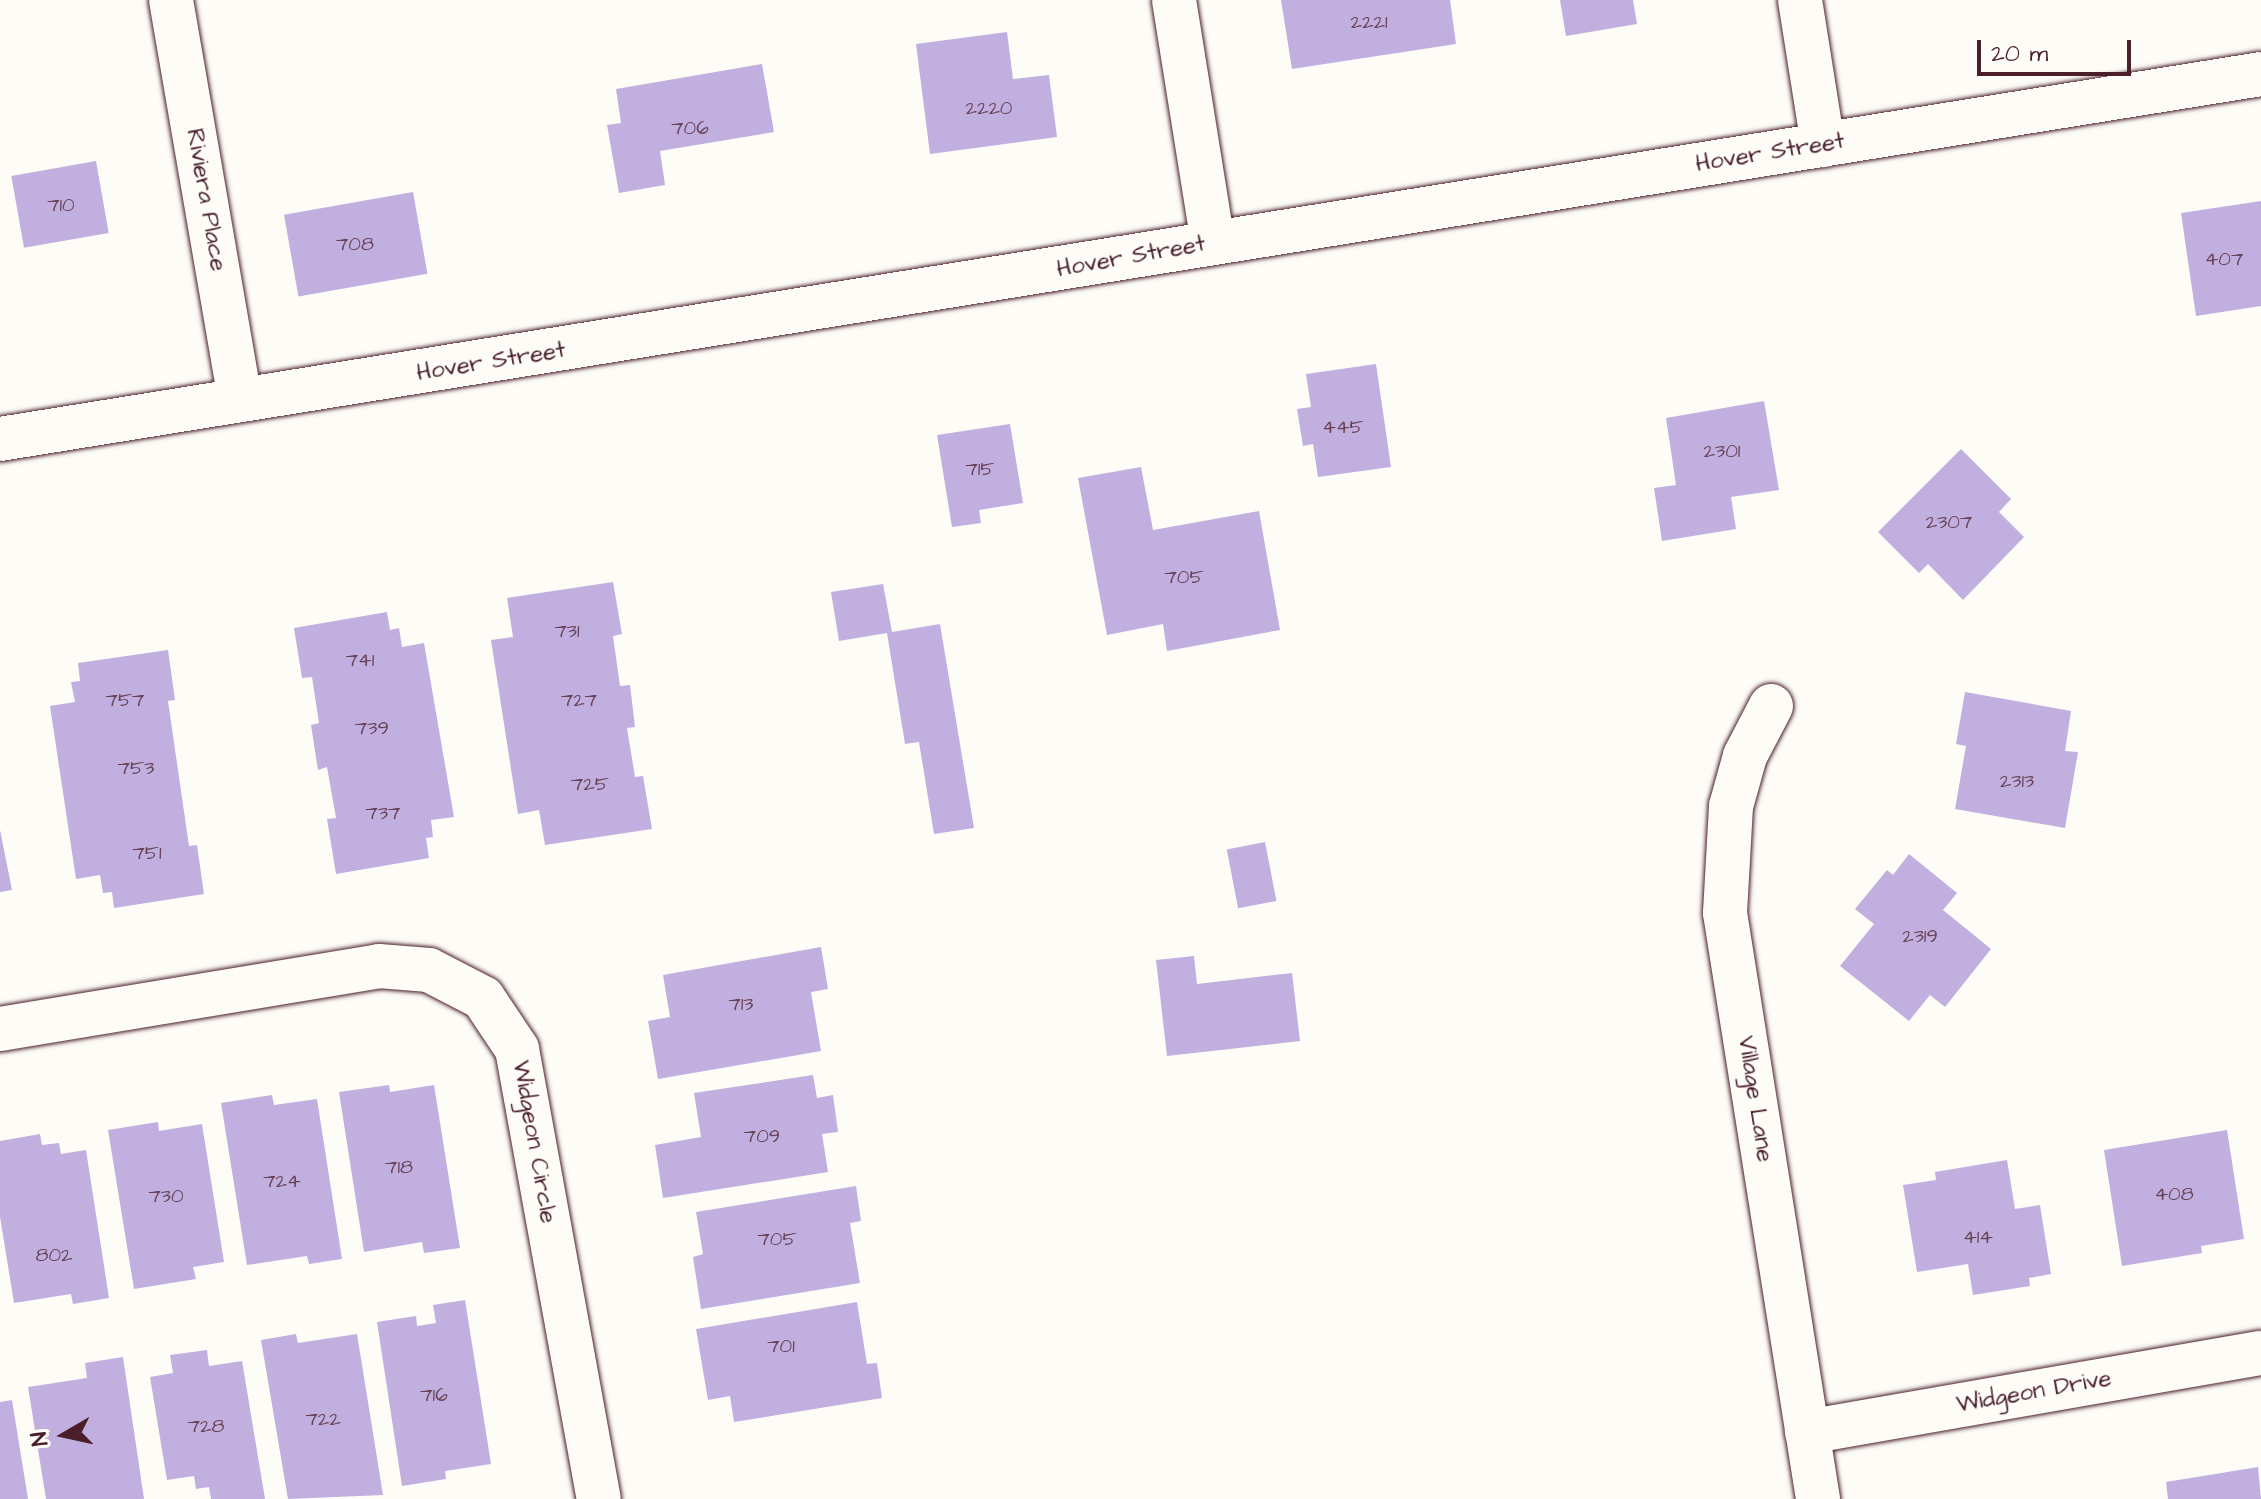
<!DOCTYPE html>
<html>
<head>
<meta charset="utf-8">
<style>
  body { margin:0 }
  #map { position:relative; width:2261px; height:1499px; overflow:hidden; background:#fdfcf7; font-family:"Architects Daughter",sans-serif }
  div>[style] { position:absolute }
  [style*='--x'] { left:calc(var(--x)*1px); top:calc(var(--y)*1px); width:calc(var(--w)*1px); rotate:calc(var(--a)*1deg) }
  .building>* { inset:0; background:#c1afdf; transform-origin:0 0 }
  .roads { filter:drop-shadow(0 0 2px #4a1f2b) drop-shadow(0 0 2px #4a1f2b) }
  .minor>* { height:44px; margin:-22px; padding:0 22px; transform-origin:22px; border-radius:22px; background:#fdfcf7 }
  .tertiary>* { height:44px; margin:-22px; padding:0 22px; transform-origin:22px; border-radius:22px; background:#fdfcf7 }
  .secondary>* { height:44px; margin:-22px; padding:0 22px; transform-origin:22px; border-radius:22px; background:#fdfcf7 }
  span { translate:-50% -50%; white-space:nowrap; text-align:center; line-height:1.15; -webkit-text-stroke:7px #fdfcf7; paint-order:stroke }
  .number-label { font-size:20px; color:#684358 }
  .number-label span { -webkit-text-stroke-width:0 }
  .street-label { font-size:24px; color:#4a1f2b }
  .north { position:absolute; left:24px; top:1395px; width:80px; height:80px; -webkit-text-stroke:6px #fdfcf7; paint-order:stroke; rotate:261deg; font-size:22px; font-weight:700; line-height:32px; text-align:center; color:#4a1f2b }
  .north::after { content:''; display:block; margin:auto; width:28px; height:36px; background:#4a1f2b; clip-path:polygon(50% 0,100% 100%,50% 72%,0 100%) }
  .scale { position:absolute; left:1977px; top:40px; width:154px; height:36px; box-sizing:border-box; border:4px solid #4a1f2b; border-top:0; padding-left:10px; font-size:24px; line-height:28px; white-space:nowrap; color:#4a1f2b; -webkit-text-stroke:6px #fdfcf7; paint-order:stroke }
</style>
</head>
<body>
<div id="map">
  <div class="building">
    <i style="clip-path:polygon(1281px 0,1450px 0,1456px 44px,1292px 69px)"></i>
    <i style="clip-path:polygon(1560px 0,1633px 0,1637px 24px,1566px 36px)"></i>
    <i style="clip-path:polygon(1007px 32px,1013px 79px,1049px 75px,1057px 137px,930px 154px,916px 44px)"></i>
    <i style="clip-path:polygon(762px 64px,774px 132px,660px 151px,665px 185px,619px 193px,607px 125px,621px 123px,616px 89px)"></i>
    <i style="left:96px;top:161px;width:73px;height:86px;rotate:80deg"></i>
    <i style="left:413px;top:192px;width:83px;height:131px;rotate:80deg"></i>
    <i style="clip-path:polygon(2261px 201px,2261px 306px,2196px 316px,2181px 213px)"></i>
    <i style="clip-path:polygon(1376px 364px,1391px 467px,1318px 477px,1313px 444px,1303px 446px,1297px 409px,1311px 407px,1306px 374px)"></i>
    <i style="clip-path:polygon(1764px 401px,1779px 490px,1731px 497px,1736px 529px,1662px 541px,1654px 488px,1676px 485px,1666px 418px)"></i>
    <i style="clip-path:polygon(1010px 424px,1023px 503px,979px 510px,981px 523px,952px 527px,937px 435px)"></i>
    <i style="clip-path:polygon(1961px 449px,2011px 499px,1999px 512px,2024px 537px,1963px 600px,1928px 564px,1919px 573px,1878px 532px)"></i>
    <i style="clip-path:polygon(1141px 467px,1153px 530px,1259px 511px,1280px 630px,1167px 651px,1163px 624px,1107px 635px,1078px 478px)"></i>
    <i style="clip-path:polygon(613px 582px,622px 634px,613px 636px,620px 686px,630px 685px,635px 727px,627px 728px,635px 777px,643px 776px,652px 829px,545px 845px,539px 810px,518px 814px,491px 640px,513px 637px,507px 598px)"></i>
    <i style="clip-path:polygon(883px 584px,892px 632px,940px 624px,974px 828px,934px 834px,919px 742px,905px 744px,887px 633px,839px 641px,831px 592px)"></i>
    <i style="clip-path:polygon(387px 612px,390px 630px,399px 628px,402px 647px,424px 643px,454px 817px,431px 820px,433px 837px,426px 838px,429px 858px,336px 874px,327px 819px,336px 818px,327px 767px,318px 770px,311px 725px,319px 723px,312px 677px,302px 678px,294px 628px)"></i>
    <i style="clip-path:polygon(168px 650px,175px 700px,168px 701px,189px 846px,197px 845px,204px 894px,114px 908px,112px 892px,103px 893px,100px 875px,76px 879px,50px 706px,75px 702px,71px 682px,80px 681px,78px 663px)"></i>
    <i style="clip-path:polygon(1965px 692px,2071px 711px,2065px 751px,2078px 752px,2065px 828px,1955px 809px,1966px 746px,1956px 744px)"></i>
    <i style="clip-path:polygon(0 830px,12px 890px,0 892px)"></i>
    <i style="left:1265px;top:842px;width:60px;height:39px;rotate:79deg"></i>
    <i style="clip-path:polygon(1909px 854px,1957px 893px,1943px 910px,1991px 949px,1945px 1007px,1930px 995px,1909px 1021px,1840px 966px,1874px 924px,1855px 909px,1887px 870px,1893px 875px)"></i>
    <i style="clip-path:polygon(821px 947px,828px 989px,811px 992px,821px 1051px,658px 1079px,648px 1021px,670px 1017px,663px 975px)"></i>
    <i style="clip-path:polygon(1194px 956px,1197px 984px,1292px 973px,1300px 1041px,1167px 1056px,1156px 960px)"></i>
    <i style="clip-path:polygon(813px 1075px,817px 1098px,833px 1095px,838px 1132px,822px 1134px,828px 1172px,663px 1198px,655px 1145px,701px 1137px,694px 1093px)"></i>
    <i style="clip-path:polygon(389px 1085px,390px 1092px,434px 1085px,460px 1248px,424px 1253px,422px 1242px,364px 1252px,339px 1092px)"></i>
    <i style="clip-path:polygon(272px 1095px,274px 1105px,317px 1099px,342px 1259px,309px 1264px,307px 1256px,247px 1265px,221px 1103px)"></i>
    <i style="clip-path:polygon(158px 1122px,159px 1131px,202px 1124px,224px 1262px,193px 1267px,196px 1279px,134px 1289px,108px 1130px)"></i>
    <i style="clip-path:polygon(2227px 1130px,2244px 1239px,2201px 1246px,2202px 1253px,2122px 1266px,2104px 1150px)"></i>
    <i style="clip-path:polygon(40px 1134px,42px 1145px,59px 1143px,61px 1154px,86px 1150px,109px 1298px,73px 1304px,71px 1294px,14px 1303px,0 1217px,0 1141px)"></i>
    <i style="clip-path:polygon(2007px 1160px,2015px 1209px,2040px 1205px,2051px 1274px,2029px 1278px,2030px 1286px,1973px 1295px,1968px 1264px,1917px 1272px,1903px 1185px,1936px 1180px,1935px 1172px)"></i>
    <i style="clip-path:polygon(856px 1186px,861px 1221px,850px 1223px,860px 1283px,701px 1309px,693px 1257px,703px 1254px,696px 1212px)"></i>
    <i style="clip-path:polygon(465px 1300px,491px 1464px,445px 1471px,446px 1479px,402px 1486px,377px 1322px,416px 1316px,417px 1326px,436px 1323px,433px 1305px)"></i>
    <i style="clip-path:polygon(857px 1302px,867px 1364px,877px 1363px,882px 1398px,734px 1422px,730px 1396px,708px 1400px,696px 1329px)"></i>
    <i style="clip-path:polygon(296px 1334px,298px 1343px,357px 1334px,383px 1495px,288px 1499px,261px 1340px)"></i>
    <i style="clip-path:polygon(207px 1350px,209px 1366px,242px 1361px,265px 1499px,211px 1499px,209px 1487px,196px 1489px,194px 1476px,167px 1480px,150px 1377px,173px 1373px,170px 1355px)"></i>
    <i style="clip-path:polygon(123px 1357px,144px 1499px,46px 1499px,28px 1387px,87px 1378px,85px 1363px)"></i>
    <i style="clip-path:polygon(12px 1400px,28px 1499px,0 1499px,0 1402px)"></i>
    <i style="clip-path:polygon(2258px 1467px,2261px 1499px,2168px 1499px,2166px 1482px)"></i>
  </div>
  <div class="roads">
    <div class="minor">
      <i style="--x:171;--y:0;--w:406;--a:80.2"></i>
      <i style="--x:1800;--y:0;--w:147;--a:81"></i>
      <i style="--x:1771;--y:706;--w:56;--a:117.5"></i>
      <i style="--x:1745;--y:756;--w:52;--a:105.6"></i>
      <i style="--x:1731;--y:806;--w:107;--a:93.2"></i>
      <i style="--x:1725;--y:913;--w:593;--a:80.98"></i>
      <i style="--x:0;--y:1029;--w:384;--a:-9.4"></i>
      <i style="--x:379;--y:966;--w:50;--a:4.6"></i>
      <i style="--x:429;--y:970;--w:61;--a:27.4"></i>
      <i style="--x:483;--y:998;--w:61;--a:56.3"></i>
      <i style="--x:517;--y:1049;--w:457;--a:79.7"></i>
      <i style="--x:1807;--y:1432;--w:461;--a:-9.9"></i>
    </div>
    <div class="tertiary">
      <i style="--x:1174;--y:0;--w:246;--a:80.9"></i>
    </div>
    <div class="secondary">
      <i style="--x:0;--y:439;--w:2290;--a:-9.17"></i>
    </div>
  </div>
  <div class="number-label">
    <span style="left:1369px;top:22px">2221</span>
    <span style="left:989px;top:108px">2220</span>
    <span style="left:690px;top:128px">706</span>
    <span style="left:61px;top:205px">710</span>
    <span style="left:355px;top:244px">708</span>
    <span style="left:2224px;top:259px">407</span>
    <span style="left:1343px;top:427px">445</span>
    <span style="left:1722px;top:451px">2301</span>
    <span style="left:980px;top:469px">715</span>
    <span style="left:1949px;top:522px">2307</span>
    <span style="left:1184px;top:577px">705</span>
    <span style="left:567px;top:631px">731</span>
    <span style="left:360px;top:660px">741</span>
    <span style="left:125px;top:700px">757</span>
    <span style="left:579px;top:700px">727</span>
    <span style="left:372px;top:728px">739</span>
    <span style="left:136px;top:768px">753</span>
    <span style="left:2017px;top:781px">2313</span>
    <span style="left:590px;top:784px">725</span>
    <span style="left:383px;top:813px">737</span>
    <span style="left:147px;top:853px">751</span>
    <span style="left:1920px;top:936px">2319</span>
    <span style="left:741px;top:1004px">713</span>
    <span style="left:762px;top:1136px">709</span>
    <span style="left:399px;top:1167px">718</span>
    <span style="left:282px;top:1181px">724</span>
    <span style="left:2174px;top:1194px">408</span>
    <span style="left:166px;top:1196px">730</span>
    <span style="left:1978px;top:1237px">414</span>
    <span style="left:777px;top:1239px">705</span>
    <span style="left:54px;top:1255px">802</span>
    <span style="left:781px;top:1346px">701</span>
    <span style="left:434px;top:1395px">716</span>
    <span style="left:323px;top:1419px">722</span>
    <span style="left:206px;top:1426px">728</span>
  </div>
  <div class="street-label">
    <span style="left:1770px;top:153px;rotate:-9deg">Hover Street</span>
    <span style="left:206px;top:200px;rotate:80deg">Riviera Place</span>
    <span style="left:1131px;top:257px;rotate:-10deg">Hover Street</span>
    <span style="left:491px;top:362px;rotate:-9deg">Hover Street</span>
    <span style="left:1755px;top:1099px;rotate:81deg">Village Lane</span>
    <span style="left:534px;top:1142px;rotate:80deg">Widgeon Circle</span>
    <span style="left:2034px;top:1392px;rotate:-10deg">Widgeon Drive</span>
  </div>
  <div class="north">N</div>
  <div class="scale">20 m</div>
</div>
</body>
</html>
